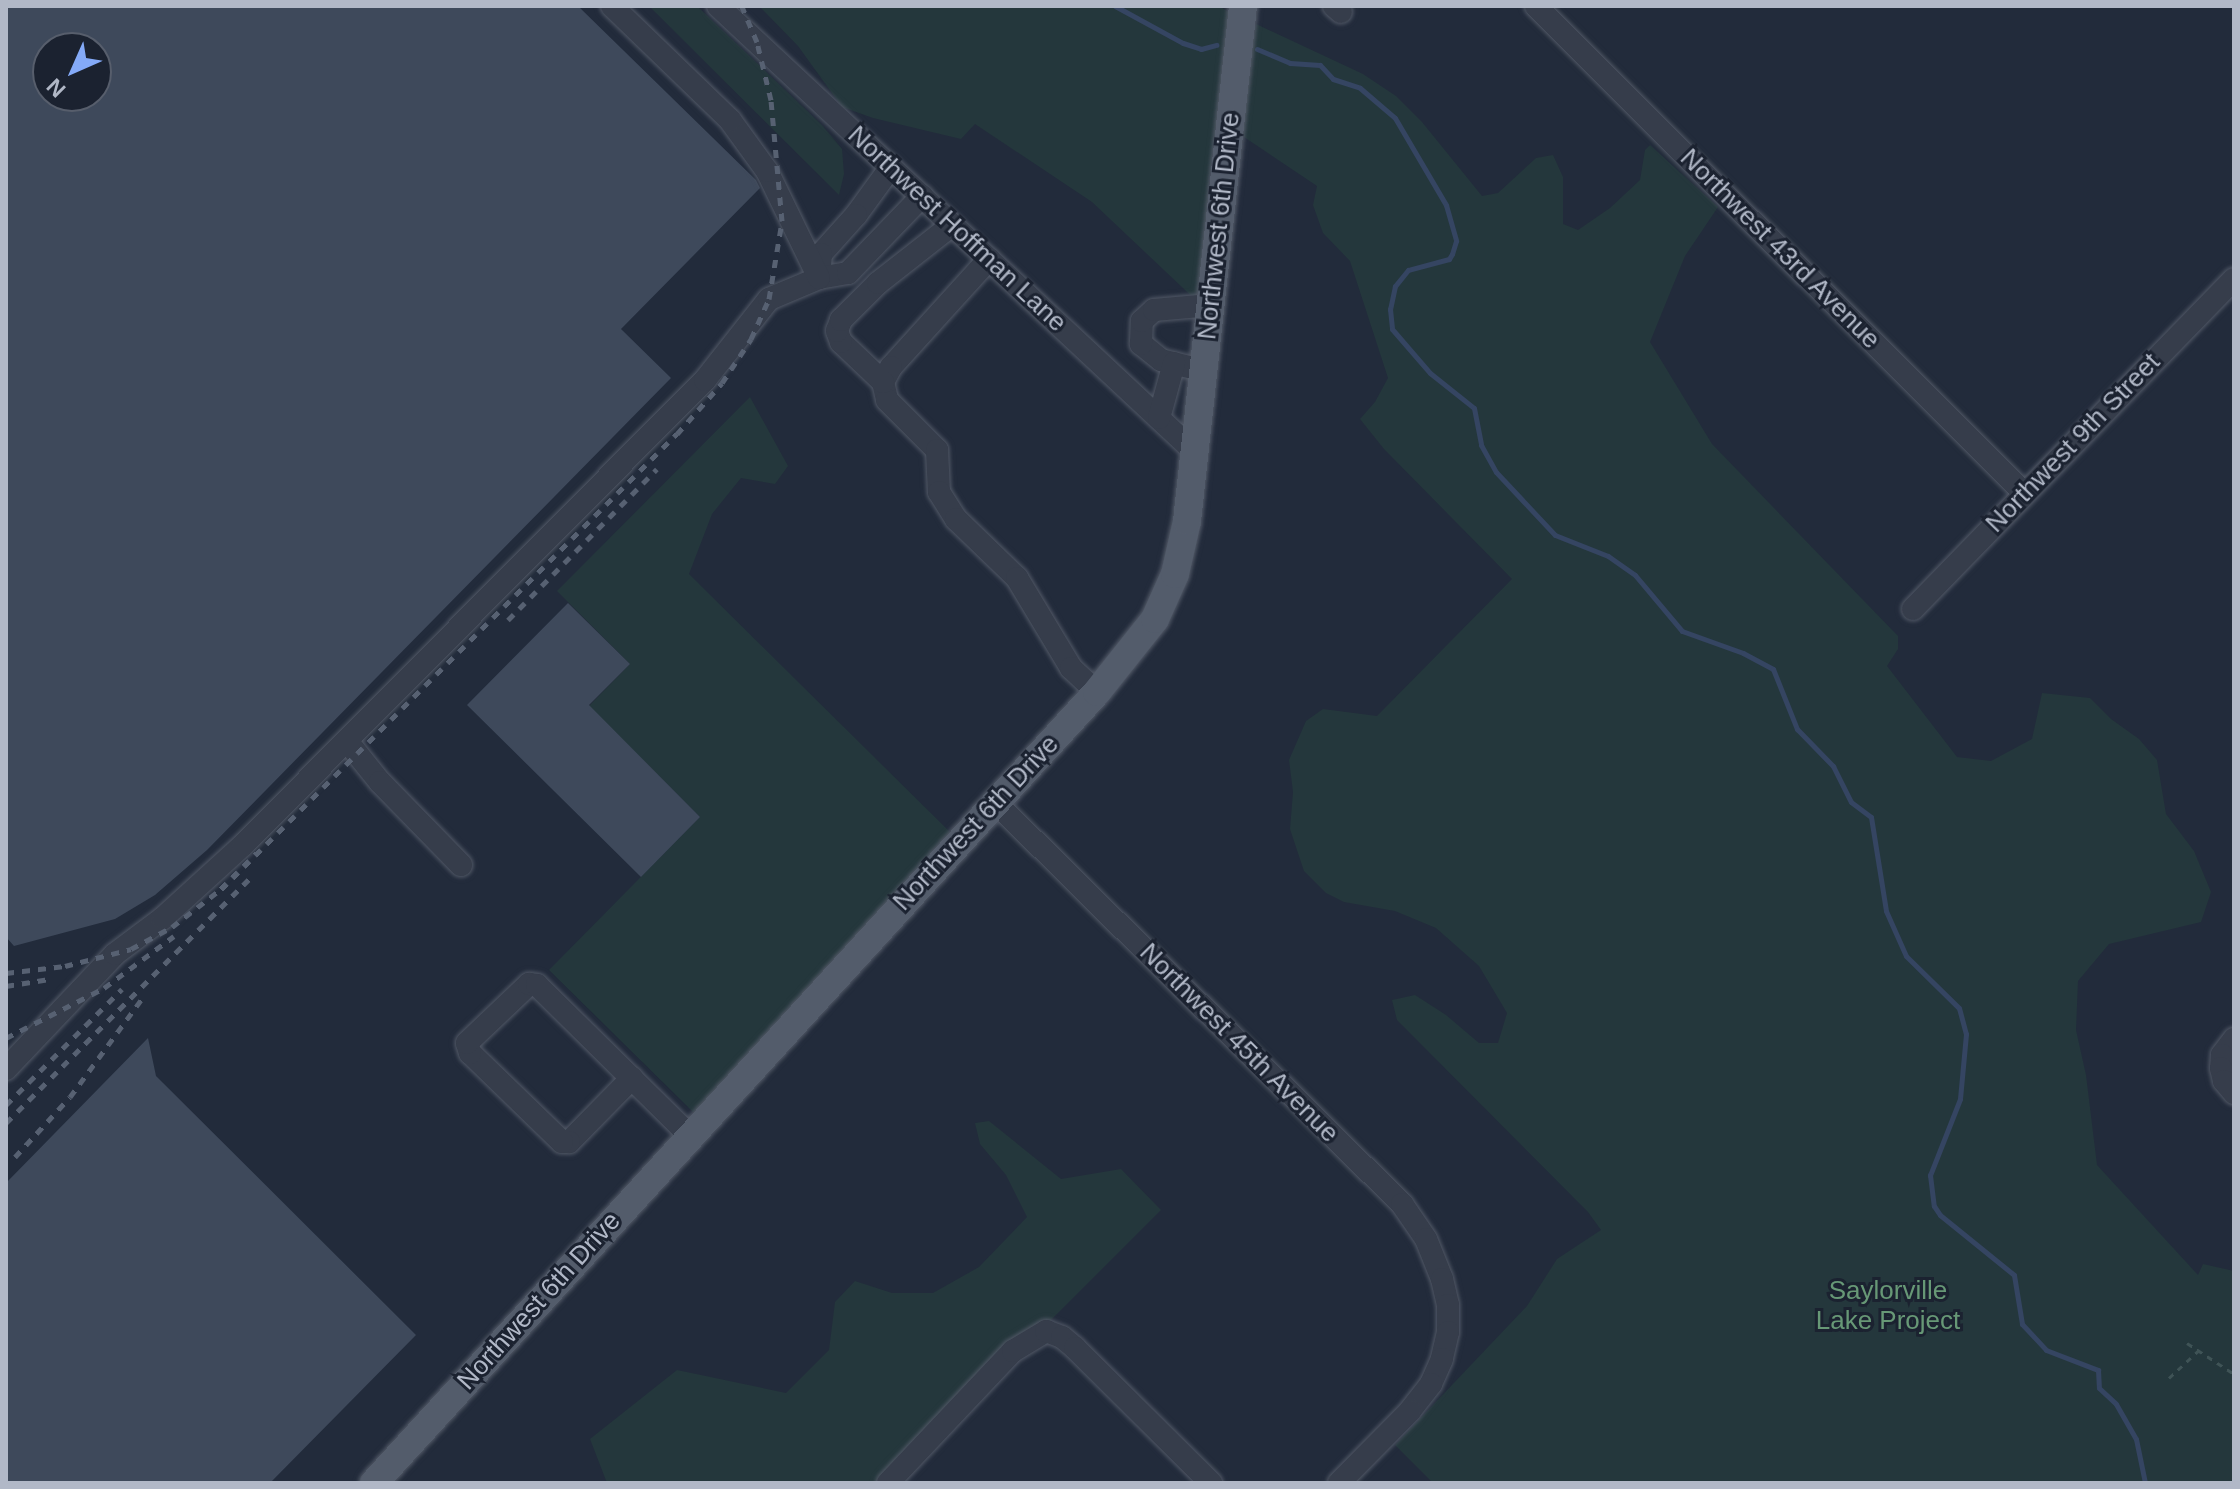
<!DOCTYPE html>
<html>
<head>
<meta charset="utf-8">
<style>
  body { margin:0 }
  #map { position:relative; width:2240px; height:1489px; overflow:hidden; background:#222b3b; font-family:Helvetica,sans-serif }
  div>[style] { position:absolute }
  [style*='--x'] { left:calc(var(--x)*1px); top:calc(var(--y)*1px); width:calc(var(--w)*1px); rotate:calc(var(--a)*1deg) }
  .green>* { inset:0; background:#24373c }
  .stream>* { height:5px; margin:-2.5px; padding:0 2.5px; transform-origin:2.5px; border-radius:2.5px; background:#354562 }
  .building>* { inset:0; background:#3e495b }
  .path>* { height:3px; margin-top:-1.5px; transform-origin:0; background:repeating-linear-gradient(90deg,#3f5356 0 6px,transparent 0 12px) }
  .roads { filter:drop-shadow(0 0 2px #515866) drop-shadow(0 0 2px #515866) }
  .minor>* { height:22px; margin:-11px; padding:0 11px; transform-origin:11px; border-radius:11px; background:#363d4b }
  .major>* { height:28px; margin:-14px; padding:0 14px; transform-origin:14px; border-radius:14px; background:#535c6b }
  .rail>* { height:5px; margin-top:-2.5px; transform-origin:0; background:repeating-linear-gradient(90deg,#576172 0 8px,transparent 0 16px) }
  span { translate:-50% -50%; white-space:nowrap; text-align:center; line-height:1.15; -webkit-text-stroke:6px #1b2230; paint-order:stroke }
  .street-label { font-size:26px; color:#b1b8c7 }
  .park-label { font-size:26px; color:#679876 }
  .frame { position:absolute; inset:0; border:8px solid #b1b8c7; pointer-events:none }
  .north { position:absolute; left:32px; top:32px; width:80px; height:80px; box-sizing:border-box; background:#1b2230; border:2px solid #575e6c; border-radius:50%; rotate:225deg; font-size:22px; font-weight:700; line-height:32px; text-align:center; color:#b1b8c7 }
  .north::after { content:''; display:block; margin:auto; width:28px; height:36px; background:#84aaf8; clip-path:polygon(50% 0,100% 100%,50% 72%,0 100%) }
</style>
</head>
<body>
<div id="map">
  <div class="green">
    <i style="clip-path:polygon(649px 6px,697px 6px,822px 125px,842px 149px,844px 174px,839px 195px)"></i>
    <i style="clip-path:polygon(759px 6px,1219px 6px,1230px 13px,1209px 183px,1203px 307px,1092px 202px,975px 124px,961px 139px,873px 118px,842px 107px,798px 46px)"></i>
    <i style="clip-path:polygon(1256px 24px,1363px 74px,1396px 96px,1422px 122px,1482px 196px,1498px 193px,1536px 158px,1553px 155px,1563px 177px,1563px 224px,1578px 230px,1610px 208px,1640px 180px,1645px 150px,1650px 145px,1718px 207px,1685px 256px,1650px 342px,1712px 444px,1898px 636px,1898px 649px,1887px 666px,1957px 757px,1991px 761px,2032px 739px,2042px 693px,2090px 698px,2111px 719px,2139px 739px,2157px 760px,2166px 814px,2194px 851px,2211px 892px,2201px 922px,2109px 944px,2078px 981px,2076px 1030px,2086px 1075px,2097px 1165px,2198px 1275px,2203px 1264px,2234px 1271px,2234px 1483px,1433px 1483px,1395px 1445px,1527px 1306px,1557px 1259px,1601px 1230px,1588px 1212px,1397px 1020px,1392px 1000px,1415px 995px,1446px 1015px,1479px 1043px,1498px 1043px,1507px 1013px,1479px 966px,1436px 928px,1395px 911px,1344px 902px,1326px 893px,1304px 871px,1290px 829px,1293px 792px,1289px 760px,1306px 721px,1323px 709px,1377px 716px,1512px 579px,1384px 449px,1360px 419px,1375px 402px,1388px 378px,1350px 261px,1323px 233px,1313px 205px,1317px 186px,1241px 135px,1247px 68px)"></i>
    <i style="clip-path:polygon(750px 397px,788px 466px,775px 484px,741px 478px,712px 514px,689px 574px,954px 836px,695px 1114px,549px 970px,700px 817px,589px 706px,630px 664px,557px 591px)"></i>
    <i style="clip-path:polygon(989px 1121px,1061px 1179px,1121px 1169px,1161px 1210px,1015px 1356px,896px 1483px,607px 1483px,590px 1439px,677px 1370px,786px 1393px,829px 1350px,835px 1302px,855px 1281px,892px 1293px,933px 1293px,979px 1267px,1027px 1217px,1006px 1175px,980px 1144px,975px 1123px)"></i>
  </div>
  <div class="stream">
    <i style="--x:1115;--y:6;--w:77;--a:28.6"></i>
    <i style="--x:1183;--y:43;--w:19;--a:18"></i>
    <i style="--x:1201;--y:49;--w:16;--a:-15"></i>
    <i style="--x:1257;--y:49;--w:36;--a:23"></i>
    <i style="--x:1290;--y:63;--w:30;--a:4"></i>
    <i style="--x:1320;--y:65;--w:19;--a:47"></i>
    <i style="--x:1333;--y:79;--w:28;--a:18"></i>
    <i style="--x:1360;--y:88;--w:46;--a:40.6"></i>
    <i style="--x:1395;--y:118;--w:101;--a:59.6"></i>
    <i style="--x:1446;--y:205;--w:37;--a:74"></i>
    <i style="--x:1456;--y:241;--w:14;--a:107"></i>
    <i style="--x:1452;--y:254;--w:6;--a:121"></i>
    <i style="--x:1449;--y:259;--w:42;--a:165"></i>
    <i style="--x:1408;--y:270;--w:21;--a:129"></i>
    <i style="--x:1395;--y:286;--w:24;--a:102"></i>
    <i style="--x:1390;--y:309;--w:20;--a:84"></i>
    <i style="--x:1392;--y:329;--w:58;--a:49.2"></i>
    <i style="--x:1430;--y:373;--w:56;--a:38.5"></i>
    <i style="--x:1474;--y:408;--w:38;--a:79"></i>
    <i style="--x:1481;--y:445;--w:31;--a:61"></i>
    <i style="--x:1496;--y:472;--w:86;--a:46.9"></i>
    <i style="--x:1555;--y:535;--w:57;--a:21.6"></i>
    <i style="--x:1608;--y:556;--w:33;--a:35"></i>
    <i style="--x:1635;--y:575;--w:73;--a:50"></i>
    <i style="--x:1682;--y:631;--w:65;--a:19.8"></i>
    <i style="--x:1743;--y:653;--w:34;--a:28"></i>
    <i style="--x:1773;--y:669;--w:65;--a:68.2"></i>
    <i style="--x:1797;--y:729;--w:52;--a:45.8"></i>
    <i style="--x:1833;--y:766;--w:40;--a:63.4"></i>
    <i style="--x:1851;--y:802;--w:25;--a:37"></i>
    <i style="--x:1871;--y:817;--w:95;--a:80.9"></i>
    <i style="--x:1886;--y:911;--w:49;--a:66"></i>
    <i style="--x:1906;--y:956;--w:74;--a:44.5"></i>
    <i style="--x:1959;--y:1008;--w:27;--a:75"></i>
    <i style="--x:1966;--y:1034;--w:65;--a:95.3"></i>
    <i style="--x:1960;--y:1099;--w:82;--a:111.5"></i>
    <i style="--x:1930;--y:1175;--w:31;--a:83"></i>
    <i style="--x:1934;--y:1206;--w:11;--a:56"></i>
    <i style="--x:1940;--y:1215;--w:95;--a:39"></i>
    <i style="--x:2014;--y:1275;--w:50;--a:80.7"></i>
    <i style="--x:2022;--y:1324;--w:35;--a:47"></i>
    <i style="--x:2046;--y:1350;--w:56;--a:21"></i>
    <i style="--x:2098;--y:1370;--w:18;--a:87"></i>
    <i style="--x:2099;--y:1388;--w:23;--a:43"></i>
    <i style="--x:2116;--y:1404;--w:40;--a:60.3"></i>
    <i style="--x:2136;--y:1439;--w:45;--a:78.4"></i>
  </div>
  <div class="building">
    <i style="clip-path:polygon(evenodd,6px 6px,578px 6px,756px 180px,760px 188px,621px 329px,671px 378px,207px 850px,155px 895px,115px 919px,14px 946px,6px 937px,6px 6px,48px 48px,96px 48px,96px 96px,48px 96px,48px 48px)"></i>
    <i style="clip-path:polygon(568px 603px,630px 664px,589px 705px,700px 817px,641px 877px,467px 705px)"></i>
    <i style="clip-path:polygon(148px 1038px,156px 1076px,416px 1335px,270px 1483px,6px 1483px,6px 1183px)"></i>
  </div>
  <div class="path">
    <i style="--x:2187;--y:1343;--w:56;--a:33.4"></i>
    <i style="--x:2169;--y:1378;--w:41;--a:-43"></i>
  </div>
  <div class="roads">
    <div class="minor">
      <i style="--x:718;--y:6;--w:654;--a:43.08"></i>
      <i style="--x:1334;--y:6;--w:9;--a:41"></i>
      <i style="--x:1536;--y:6;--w:688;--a:44.94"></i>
      <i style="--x:891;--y:167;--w:59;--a:126.1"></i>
      <i style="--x:856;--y:215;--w:52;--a:131.9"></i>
      <i style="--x:821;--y:254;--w:24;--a:95"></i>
      <i style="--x:819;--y:278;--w:29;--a:-10"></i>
      <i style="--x:848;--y:273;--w:107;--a:-46.1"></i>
      <i style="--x:989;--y:259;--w:146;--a:132.2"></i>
      <i style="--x:891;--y:367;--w:17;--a:118"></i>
      <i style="--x:883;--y:382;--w:18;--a:77"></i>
      <i style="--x:887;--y:400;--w:71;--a:45"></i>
      <i style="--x:937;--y:450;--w:42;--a:87.3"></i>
      <i style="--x:939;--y:492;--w:32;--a:58"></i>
      <i style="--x:956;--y:519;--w:85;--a:44"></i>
      <i style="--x:1017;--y:578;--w:105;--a:59"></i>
      <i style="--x:1071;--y:668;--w:35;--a:43"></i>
      <i style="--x:1205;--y:371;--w:45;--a:-166"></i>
      <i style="--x:1161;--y:360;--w:26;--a:-141"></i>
      <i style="--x:1141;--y:344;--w:23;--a:-88"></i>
      <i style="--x:1142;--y:321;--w:16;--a:-43"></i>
      <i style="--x:1154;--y:310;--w:57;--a:-5"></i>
      <i style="--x:883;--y:382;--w:58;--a:-136.4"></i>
      <i style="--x:841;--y:342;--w:12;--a:-110"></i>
      <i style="--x:837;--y:331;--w:12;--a:-70"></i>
      <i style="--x:841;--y:320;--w:52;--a:-45"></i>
      <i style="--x:878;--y:283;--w:94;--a:-38.1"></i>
      <i style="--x:1159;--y:418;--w:57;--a:-74.7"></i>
      <i style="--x:1913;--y:609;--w:460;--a:-45.8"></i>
      <i style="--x:347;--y:741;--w:53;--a:51.2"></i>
      <i style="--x:380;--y:782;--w:116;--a:45.7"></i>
      <i style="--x:996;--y:803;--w:571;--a:44.65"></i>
      <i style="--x:1402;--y:1204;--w:42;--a:55.6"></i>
      <i style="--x:1426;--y:1239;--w:43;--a:68.2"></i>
      <i style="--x:1442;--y:1279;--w:27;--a:77"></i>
      <i style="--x:1448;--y:1305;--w:27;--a:90"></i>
      <i style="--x:1448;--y:1332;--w:28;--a:103"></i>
      <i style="--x:1442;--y:1359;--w:27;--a:114"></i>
      <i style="--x:1431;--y:1384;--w:34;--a:128"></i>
      <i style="--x:1410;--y:1411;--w:101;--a:134.6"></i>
      <i style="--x:2234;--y:1039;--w:20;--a:127"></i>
      <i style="--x:2222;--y:1055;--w:13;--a:94"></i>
      <i style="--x:2221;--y:1068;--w:13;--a:77"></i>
      <i style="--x:2224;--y:1081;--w:16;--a:50"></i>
      <i style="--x:6;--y:1069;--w:158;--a:-46.5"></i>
      <i style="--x:115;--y:954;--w:60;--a:-36.9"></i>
      <i style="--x:163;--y:918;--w:108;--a:-42.4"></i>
      <i style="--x:243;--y:845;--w:655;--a:-45.19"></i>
      <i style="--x:705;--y:380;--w:103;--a:-51.7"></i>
      <i style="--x:769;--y:299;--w:54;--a:-22.8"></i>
      <i style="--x:819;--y:278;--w:119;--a:-115.9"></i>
      <i style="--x:767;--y:171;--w:63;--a:-126"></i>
      <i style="--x:730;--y:120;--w:164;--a:-136"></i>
      <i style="--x:632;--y:1078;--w:90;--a:134.5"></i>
      <i style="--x:569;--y:1142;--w:7;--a:180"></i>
      <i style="--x:562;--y:1142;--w:128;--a:-135.9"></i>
      <i style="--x:470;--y:1053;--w:10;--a:-107"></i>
      <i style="--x:467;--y:1043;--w:86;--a:-43.6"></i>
      <i style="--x:529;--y:984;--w:8;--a:7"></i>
      <i style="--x:537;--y:985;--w:215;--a:44.6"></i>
      <i style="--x:888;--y:1483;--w:182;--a:-46.6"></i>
      <i style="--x:1013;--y:1351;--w:39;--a:-31"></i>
      <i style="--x:1046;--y:1331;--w:17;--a:21"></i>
      <i style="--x:1062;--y:1337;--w:17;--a:40"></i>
      <i style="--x:1075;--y:1348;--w:192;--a:44.8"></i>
    </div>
    <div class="major">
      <i style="--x:374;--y:1483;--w:1072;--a:-47.57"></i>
      <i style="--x:1097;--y:692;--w:93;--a:-51.5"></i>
      <i style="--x:1155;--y:619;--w:49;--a:-66"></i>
      <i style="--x:1175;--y:574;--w:54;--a:-77.2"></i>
      <i style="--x:1187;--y:521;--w:518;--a:-83.79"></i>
    </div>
  </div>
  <div class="rail">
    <i style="--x:508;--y:620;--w:212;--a:-45.4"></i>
    <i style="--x:6;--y:973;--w:59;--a:-6.8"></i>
    <i style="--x:65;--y:966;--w:68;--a:-14.4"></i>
    <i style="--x:131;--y:949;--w:47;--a:-28.2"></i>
    <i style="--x:172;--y:927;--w:62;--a:-37.8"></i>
    <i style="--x:221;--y:889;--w:644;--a:-44.94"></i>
    <i style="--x:677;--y:434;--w:68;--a:-48.6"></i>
    <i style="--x:722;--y:383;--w:53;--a:-56.6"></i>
    <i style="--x:751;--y:339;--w:44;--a:-65.8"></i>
    <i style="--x:769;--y:299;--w:79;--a:-80.5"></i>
    <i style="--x:782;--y:221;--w:121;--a:-95.2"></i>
    <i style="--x:771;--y:100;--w:60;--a:-103.6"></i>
    <i style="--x:757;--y:42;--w:39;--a:-113"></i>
    <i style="--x:6;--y:986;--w:44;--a:-9.2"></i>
    <i style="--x:6;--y:1038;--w:110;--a:-27"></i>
    <i style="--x:104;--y:988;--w:87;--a:-36.6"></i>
    <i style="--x:6;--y:1105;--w:164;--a:-45"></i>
    <i style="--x:6;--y:1123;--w:351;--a:-45.1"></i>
    <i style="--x:15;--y:1157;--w:81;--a:-47.5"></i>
    <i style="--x:70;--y:1097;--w:125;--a:-53.8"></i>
  </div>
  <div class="street-label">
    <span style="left:1219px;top:226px;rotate:-84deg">Northwest 6th Drive</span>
    <span style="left:957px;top:229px;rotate:43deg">Northwest Hoffman Lane</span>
    <span style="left:1780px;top:249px;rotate:45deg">Northwest 43rd Avenue</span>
    <span style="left:2073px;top:443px;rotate:-46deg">Northwest 9th Street</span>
    <span style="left:976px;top:823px;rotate:-47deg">Northwest 6th Drive</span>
    <span style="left:1239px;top:1043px;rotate:45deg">Northwest 45th Avenue</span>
    <span style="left:539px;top:1301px;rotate:-48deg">Northwest 6th Drive</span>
  </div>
  <div class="park-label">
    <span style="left:1888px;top:1306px">Saylorville<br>Lake Project</span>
  </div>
  <div class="frame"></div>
  <div class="north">N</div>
</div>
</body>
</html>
